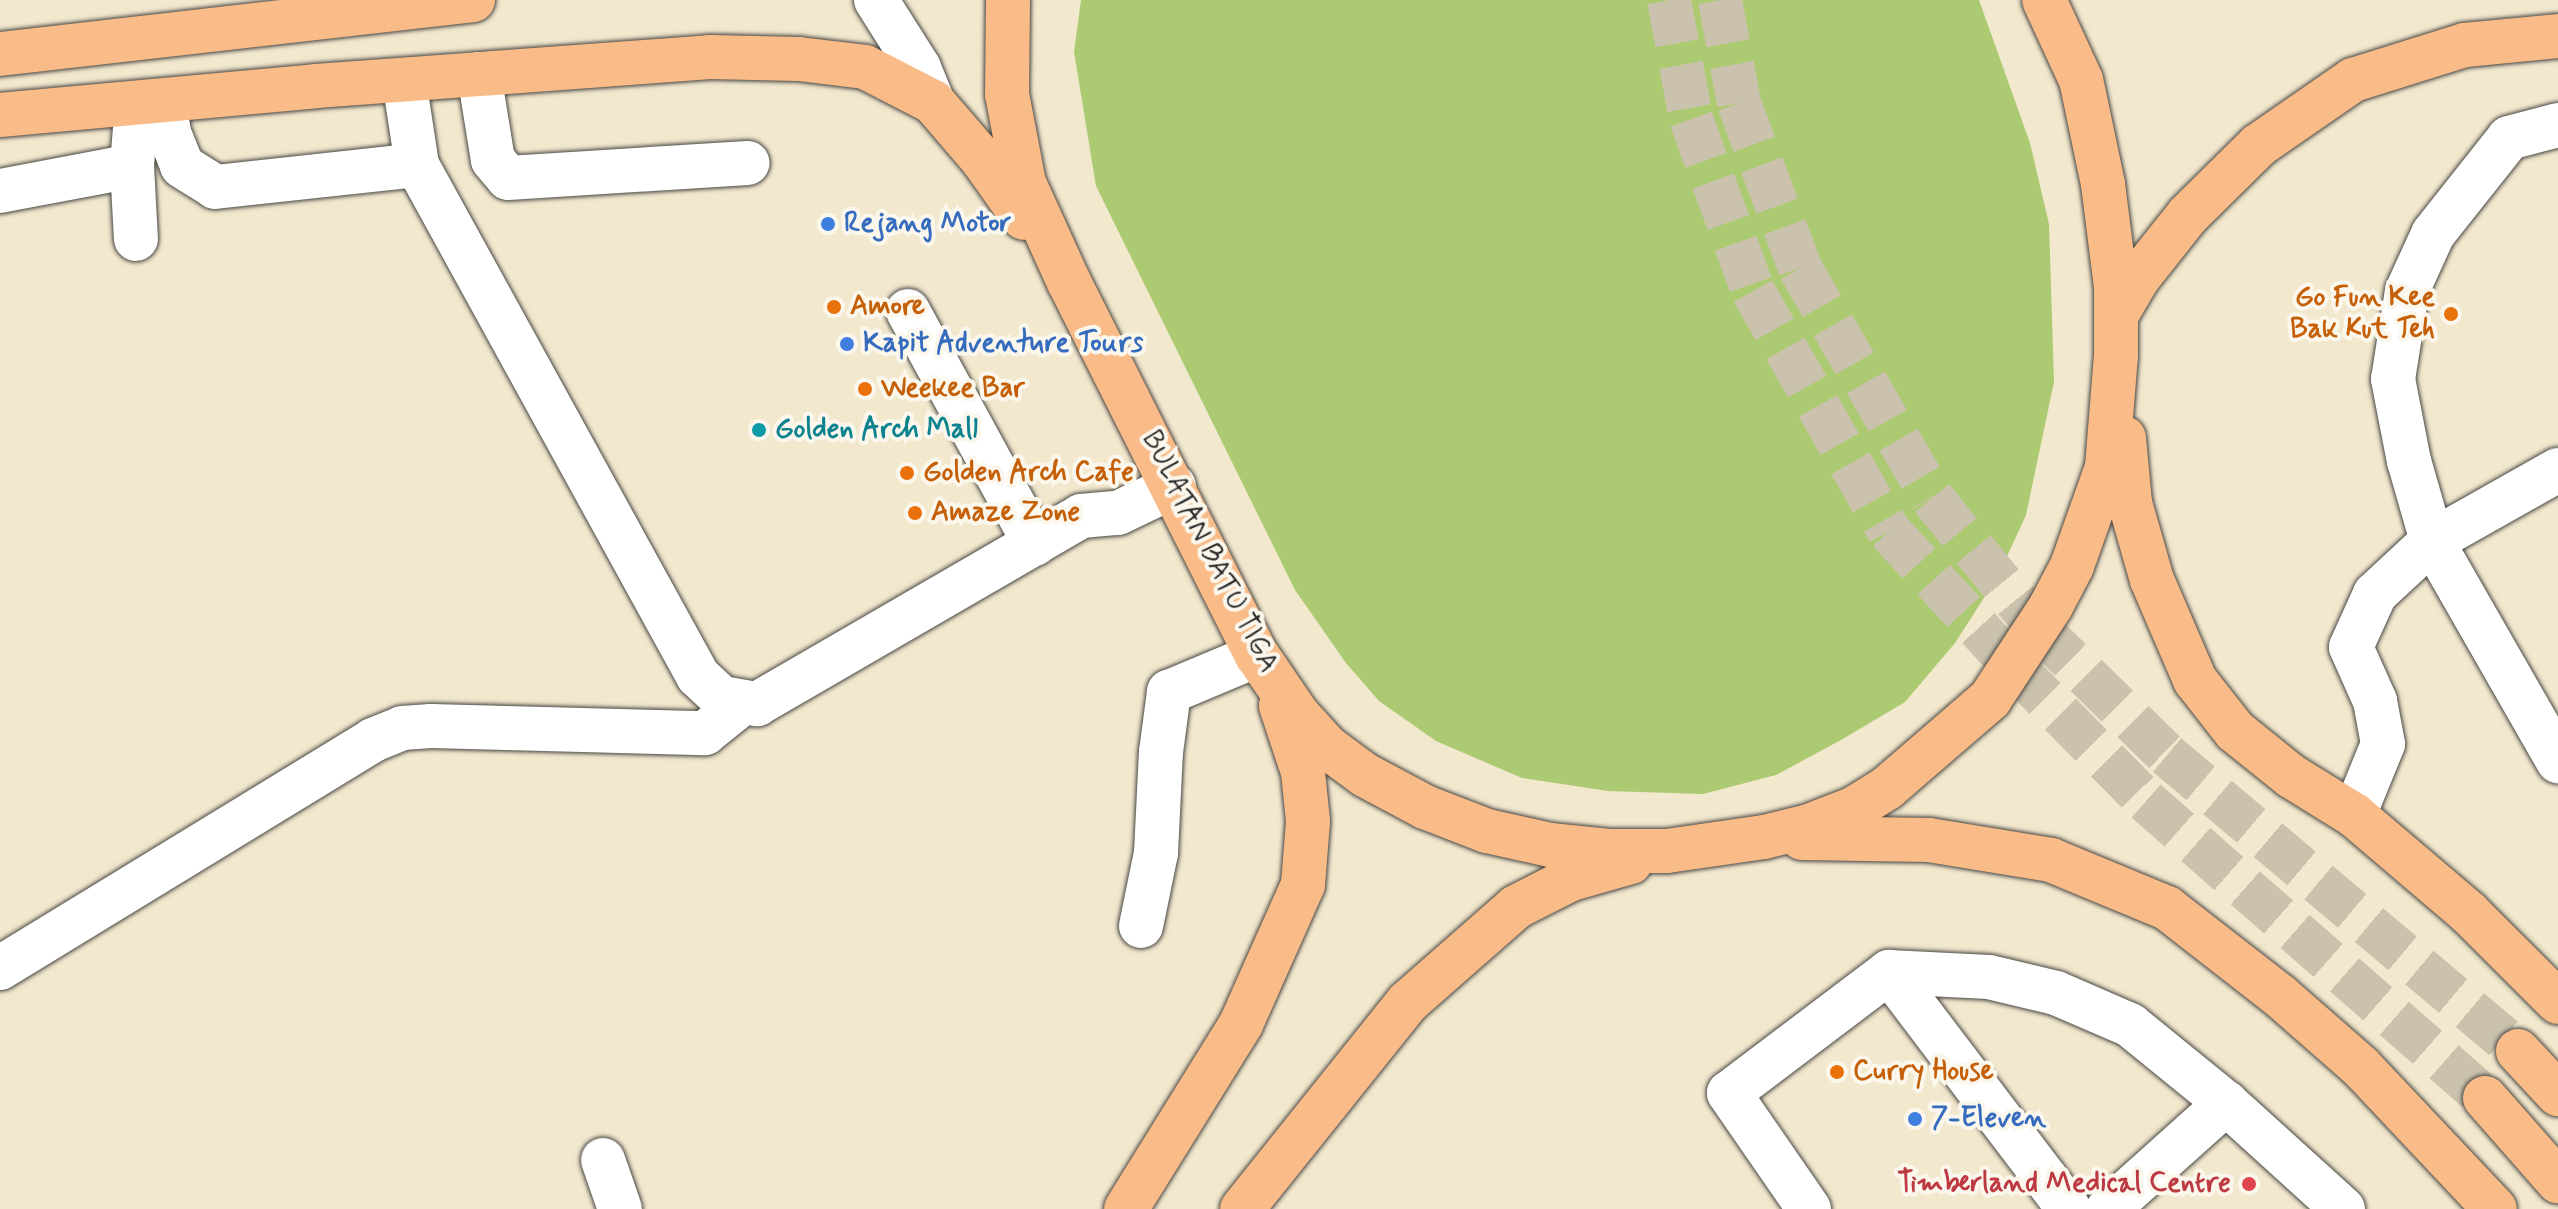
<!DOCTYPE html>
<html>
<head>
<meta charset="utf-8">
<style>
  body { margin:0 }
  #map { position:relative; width:2558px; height:1209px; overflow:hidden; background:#f2e8ce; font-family:Mynerve,sans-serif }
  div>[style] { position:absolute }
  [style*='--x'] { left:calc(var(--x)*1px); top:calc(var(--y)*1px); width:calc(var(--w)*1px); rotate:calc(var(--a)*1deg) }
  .green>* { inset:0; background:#acca71 }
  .major-tunnel>* { height:44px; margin-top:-22px; transform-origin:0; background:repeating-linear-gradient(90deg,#cac2ad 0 44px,transparent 0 66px) }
  .roads { filter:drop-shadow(0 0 2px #494743) drop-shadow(0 0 2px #494743) }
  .minor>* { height:44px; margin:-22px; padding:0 22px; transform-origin:22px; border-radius:22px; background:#fff }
  .major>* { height:44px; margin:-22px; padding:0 22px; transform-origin:22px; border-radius:22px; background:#f9bc89 }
  .dots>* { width:22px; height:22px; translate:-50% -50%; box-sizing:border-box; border:4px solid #fbf7ec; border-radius:50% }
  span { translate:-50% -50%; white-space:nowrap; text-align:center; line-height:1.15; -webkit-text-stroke:8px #fbf7ec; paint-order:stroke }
  .shop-label { font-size:28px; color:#366cbe; font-weight:700 }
  .left { translate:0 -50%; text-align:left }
  .food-label { font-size:28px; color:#c56008; font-weight:700 }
  .right { translate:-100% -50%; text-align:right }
  .culture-label { font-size:28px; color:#0d838f; font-weight:700 }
  .street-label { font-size:28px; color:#2b2b2b }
  .health-label { font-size:28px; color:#be3a42; font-weight:700 }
</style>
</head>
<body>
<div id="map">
  <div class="green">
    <i style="clip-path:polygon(1081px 0,1979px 0,2030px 143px,2049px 224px,2054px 382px,2026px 515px,1998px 576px,1955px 643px,1905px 702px,1841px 740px,1776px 775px,1703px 794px,1608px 791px,1522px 778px,1436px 741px,1379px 701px,1346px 663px,1295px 590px,1096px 186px,1074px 52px)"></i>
  </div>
  <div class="major-tunnel">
    <i style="--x:1669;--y:0;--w:121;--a:79.5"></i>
    <i style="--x:1691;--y:119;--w:183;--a:70.2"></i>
    <i style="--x:1753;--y:291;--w:276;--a:60.5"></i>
    <i style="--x:1889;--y:531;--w:185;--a:47.4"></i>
    <i style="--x:2014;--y:667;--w:188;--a:45.4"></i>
    <i style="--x:2146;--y:801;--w:451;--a:41.2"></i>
    <i style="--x:1720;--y:0;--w:105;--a:79.5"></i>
    <i style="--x:1739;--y:103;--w:176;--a:69.7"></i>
    <i style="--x:1800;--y:268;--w:265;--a:60.1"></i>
    <i style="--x:1932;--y:498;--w:169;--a:50.8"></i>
    <i style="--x:2039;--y:629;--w:180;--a:44.5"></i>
    <i style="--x:2167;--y:755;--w:459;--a:40.1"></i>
  </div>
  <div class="roads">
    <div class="minor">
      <i style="--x:876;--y:0;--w:80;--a:57.7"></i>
      <i style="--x:919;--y:68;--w:37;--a:68"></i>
      <i style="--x:479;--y:74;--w:87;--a:80.8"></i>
      <i style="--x:493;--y:160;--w:23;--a:50"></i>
      <i style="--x:508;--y:178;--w:240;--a:-3.6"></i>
      <i style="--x:404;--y:80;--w:86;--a:81.3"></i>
      <i style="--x:417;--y:165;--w:583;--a:61.19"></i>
      <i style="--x:698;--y:676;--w:33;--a:43"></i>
      <i style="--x:722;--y:698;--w:36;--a:10"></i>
      <i style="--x:757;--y:704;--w:375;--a:-30.1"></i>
      <i style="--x:1081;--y:516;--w:37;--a:-5"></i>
      <i style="--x:1118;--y:513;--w:62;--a:-25.7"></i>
      <i style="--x:164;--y:101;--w:32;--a:81"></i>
      <i style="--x:169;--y:133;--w:35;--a:68"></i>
      <i style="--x:182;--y:166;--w:39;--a:32"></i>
      <i style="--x:215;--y:187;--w:203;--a:-6.2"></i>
      <i style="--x:2558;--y:125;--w:51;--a:165.1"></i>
      <i style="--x:2509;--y:138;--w:122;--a:128.4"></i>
      <i style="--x:2433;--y:234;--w:63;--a:114.5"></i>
      <i style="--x:2407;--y:291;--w:89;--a:99"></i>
      <i style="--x:2393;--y:379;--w:84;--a:79"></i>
      <i style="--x:2409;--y:461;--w:83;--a:74"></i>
      <i style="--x:2432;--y:541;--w:254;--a:60.2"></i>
      <i style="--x:132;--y:166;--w:73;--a:86.9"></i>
      <i style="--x:0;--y:191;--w:134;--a:-10.7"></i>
      <i style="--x:132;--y:166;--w:63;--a:-85.5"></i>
      <i style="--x:908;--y:311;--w:265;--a:61.4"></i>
      <i style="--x:2354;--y:815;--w:77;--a:-67.8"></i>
      <i style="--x:2383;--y:744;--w:44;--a:-100.5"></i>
      <i style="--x:2375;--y:701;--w:59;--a:-114"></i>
      <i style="--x:2351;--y:647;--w:58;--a:-65.6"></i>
      <i style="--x:2375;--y:594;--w:78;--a:-42.9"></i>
      <i style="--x:2432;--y:541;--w:145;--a:-29.4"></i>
      <i style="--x:1141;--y:926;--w:75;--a:-78.4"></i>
      <i style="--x:1156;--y:853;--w:101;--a:-87.2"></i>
      <i style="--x:1161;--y:752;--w:61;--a:-82.4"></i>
      <i style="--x:1169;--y:692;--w:95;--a:-22.8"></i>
      <i style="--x:0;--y:968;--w:437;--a:-31.4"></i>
      <i style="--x:373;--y:740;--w:31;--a:-22"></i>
      <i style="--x:402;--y:728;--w:29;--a:-4"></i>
      <i style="--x:431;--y:726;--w:274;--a:1.5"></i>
      <i style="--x:705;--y:733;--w:48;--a:-39"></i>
      <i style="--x:1889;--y:972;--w:298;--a:52.8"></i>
      <i style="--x:603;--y:1160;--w:52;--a:70.9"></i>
      <i style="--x:1809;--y:1209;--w:141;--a:-124.6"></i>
      <i style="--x:1729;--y:1093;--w:201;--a:-37.1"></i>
      <i style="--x:1889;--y:972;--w:100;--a:2.9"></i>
      <i style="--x:1989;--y:977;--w:69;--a:13.4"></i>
      <i style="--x:2056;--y:993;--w:81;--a:23.4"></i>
      <i style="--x:2130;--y:1025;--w:124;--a:39.1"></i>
      <i style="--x:2108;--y:1209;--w:159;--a:-41.9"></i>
      <i style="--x:2226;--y:1103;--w:158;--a:42.2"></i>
    </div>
    <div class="major">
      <i style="--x:1008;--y:0;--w:94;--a:90.6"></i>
      <i style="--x:1007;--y:94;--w:91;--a:79.2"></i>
      <i style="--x:1024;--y:183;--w:109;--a:65.6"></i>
      <i style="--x:1069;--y:282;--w:418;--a:63.3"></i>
      <i style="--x:1257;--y:655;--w:73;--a:55.7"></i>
      <i style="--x:1298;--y:715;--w:43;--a:47.8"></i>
      <i style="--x:1327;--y:747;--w:47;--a:36.4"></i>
      <i style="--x:1365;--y:775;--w:68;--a:28.1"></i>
      <i style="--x:1425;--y:807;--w:66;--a:21.2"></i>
      <i style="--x:1487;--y:831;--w:65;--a:12.5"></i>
      <i style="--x:1550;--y:845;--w:59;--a:5.8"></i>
      <i style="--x:1609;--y:851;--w:58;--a:0"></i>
      <i style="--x:1667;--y:851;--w:98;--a:-8.2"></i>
      <i style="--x:1764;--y:837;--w:46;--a:-13.7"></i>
      <i style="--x:1809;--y:826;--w:49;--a:-21.4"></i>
      <i style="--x:1855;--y:808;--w:38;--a:-32"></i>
      <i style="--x:1887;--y:788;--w:136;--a:-40.8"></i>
      <i style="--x:1990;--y:699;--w:111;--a:-56.7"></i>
      <i style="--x:2051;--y:606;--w:45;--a:-62.3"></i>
      <i style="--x:2072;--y:566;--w:105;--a:-70.5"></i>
      <i style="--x:2107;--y:467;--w:111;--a:-85.4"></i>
      <i style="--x:2116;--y:356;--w:69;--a:-90"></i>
      <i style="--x:2116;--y:287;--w:104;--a:-97.2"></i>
      <i style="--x:2103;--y:184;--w:106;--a:-101.9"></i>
      <i style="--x:2081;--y:80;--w:88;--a:-114.8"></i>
      <i style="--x:0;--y:54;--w:476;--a:-6.5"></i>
      <i style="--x:0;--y:115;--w:317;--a:-5.2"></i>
      <i style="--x:316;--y:86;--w:395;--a:-4.2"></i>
      <i style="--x:710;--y:57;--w:89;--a:1.3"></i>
      <i style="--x:799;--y:59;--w:66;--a:6.9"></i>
      <i style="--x:865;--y:67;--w:76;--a:27.2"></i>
      <i style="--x:933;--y:102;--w:75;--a:49.3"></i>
      <i style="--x:982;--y:159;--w:72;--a:54.6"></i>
      <i style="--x:2117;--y:314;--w:42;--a:-59.7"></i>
      <i style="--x:2138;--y:278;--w:80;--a:-51.6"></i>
      <i style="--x:2188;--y:215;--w:100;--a:-44.6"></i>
      <i style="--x:2259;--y:145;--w:114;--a:-34.7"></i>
      <i style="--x:2353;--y:80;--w:117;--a:-17.4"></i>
      <i style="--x:2465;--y:45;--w:93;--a:-5.5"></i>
      <i style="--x:2124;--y:438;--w:65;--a:84.7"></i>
      <i style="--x:2130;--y:503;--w:80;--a:74.1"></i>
      <i style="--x:2152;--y:580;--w:109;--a:66.7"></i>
      <i style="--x:2195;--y:680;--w:65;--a:51.9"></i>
      <i style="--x:2235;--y:731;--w:72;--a:38.8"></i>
      <i style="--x:2291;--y:776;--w:74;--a:31.8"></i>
      <i style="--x:2354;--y:815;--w:151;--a:40.4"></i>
      <i style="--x:2469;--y:913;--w:126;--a:45"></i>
      <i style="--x:1802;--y:838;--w:127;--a:0.9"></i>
      <i style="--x:1929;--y:840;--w:124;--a:9.3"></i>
      <i style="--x:2051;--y:860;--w:126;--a:22.5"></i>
      <i style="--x:2167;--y:908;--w:143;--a:37.9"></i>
      <i style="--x:2280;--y:996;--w:108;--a:41.2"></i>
      <i style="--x:2361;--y:1067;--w:195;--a:46.7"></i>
      <i style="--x:2518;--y:1051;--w:59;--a:47.1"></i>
      <i style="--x:2485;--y:1098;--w:111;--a:48.7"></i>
      <i style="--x:1126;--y:1209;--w:218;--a:-58.1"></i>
      <i style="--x:1241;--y:1024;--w:152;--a:-66"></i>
      <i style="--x:1303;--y:885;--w:64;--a:-85.5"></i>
      <i style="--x:1308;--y:821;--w:49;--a:-95.8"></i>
      <i style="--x:1303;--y:772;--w:70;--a:-108.4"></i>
      <i style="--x:1242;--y:1209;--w:265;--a:-51.3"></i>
      <i style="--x:1408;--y:1002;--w:144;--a:-41.3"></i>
      <i style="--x:1516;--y:907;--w:62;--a:-27"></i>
      <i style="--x:1571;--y:879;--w:62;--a:-15.8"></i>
    </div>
  </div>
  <div class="dots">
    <i style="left:828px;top:224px;background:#3f7fe0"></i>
    <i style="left:834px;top:307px;background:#e8710a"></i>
    <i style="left:2451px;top:314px;background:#e8710a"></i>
    <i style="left:847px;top:344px;background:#3f7fe0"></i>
    <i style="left:865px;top:389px;background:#e8710a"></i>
    <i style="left:759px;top:430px;background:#0f9aa8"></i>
    <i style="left:907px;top:473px;background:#e8710a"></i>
    <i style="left:915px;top:513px;background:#e8710a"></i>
    <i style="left:1837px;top:1072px;background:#e8710a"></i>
    <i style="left:1915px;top:1119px;background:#3f7fe0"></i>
    <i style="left:2249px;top:1184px;background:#e0444e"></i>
  </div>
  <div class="shop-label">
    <span class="left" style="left:844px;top:224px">Rejang Motor</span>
    <span class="left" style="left:863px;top:344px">Kapit Adventure Tours</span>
    <span class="left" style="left:1931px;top:1119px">7-Eleven</span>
  </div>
  <div class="food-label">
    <span class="right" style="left:2435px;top:314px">Go Fun Kee<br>Bak Kut Teh</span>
    <span class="left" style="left:850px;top:307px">Amore</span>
    <span class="left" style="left:881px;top:389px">Weekee Bar</span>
    <span class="left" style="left:923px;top:473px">Golden Arch Cafe</span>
    <span class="left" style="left:931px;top:513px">Amaze Zone</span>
    <span class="left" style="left:1853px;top:1072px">Curry House</span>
  </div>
  <div class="culture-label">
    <span class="left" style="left:775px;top:430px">Golden Arch Mall</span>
  </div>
  <div class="street-label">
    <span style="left:1209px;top:552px;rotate:63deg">BULATAN BATU TIGA</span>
  </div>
  <div class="health-label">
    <span class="right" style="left:2231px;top:1184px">Timberland Medical Centre</span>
  </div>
</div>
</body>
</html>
